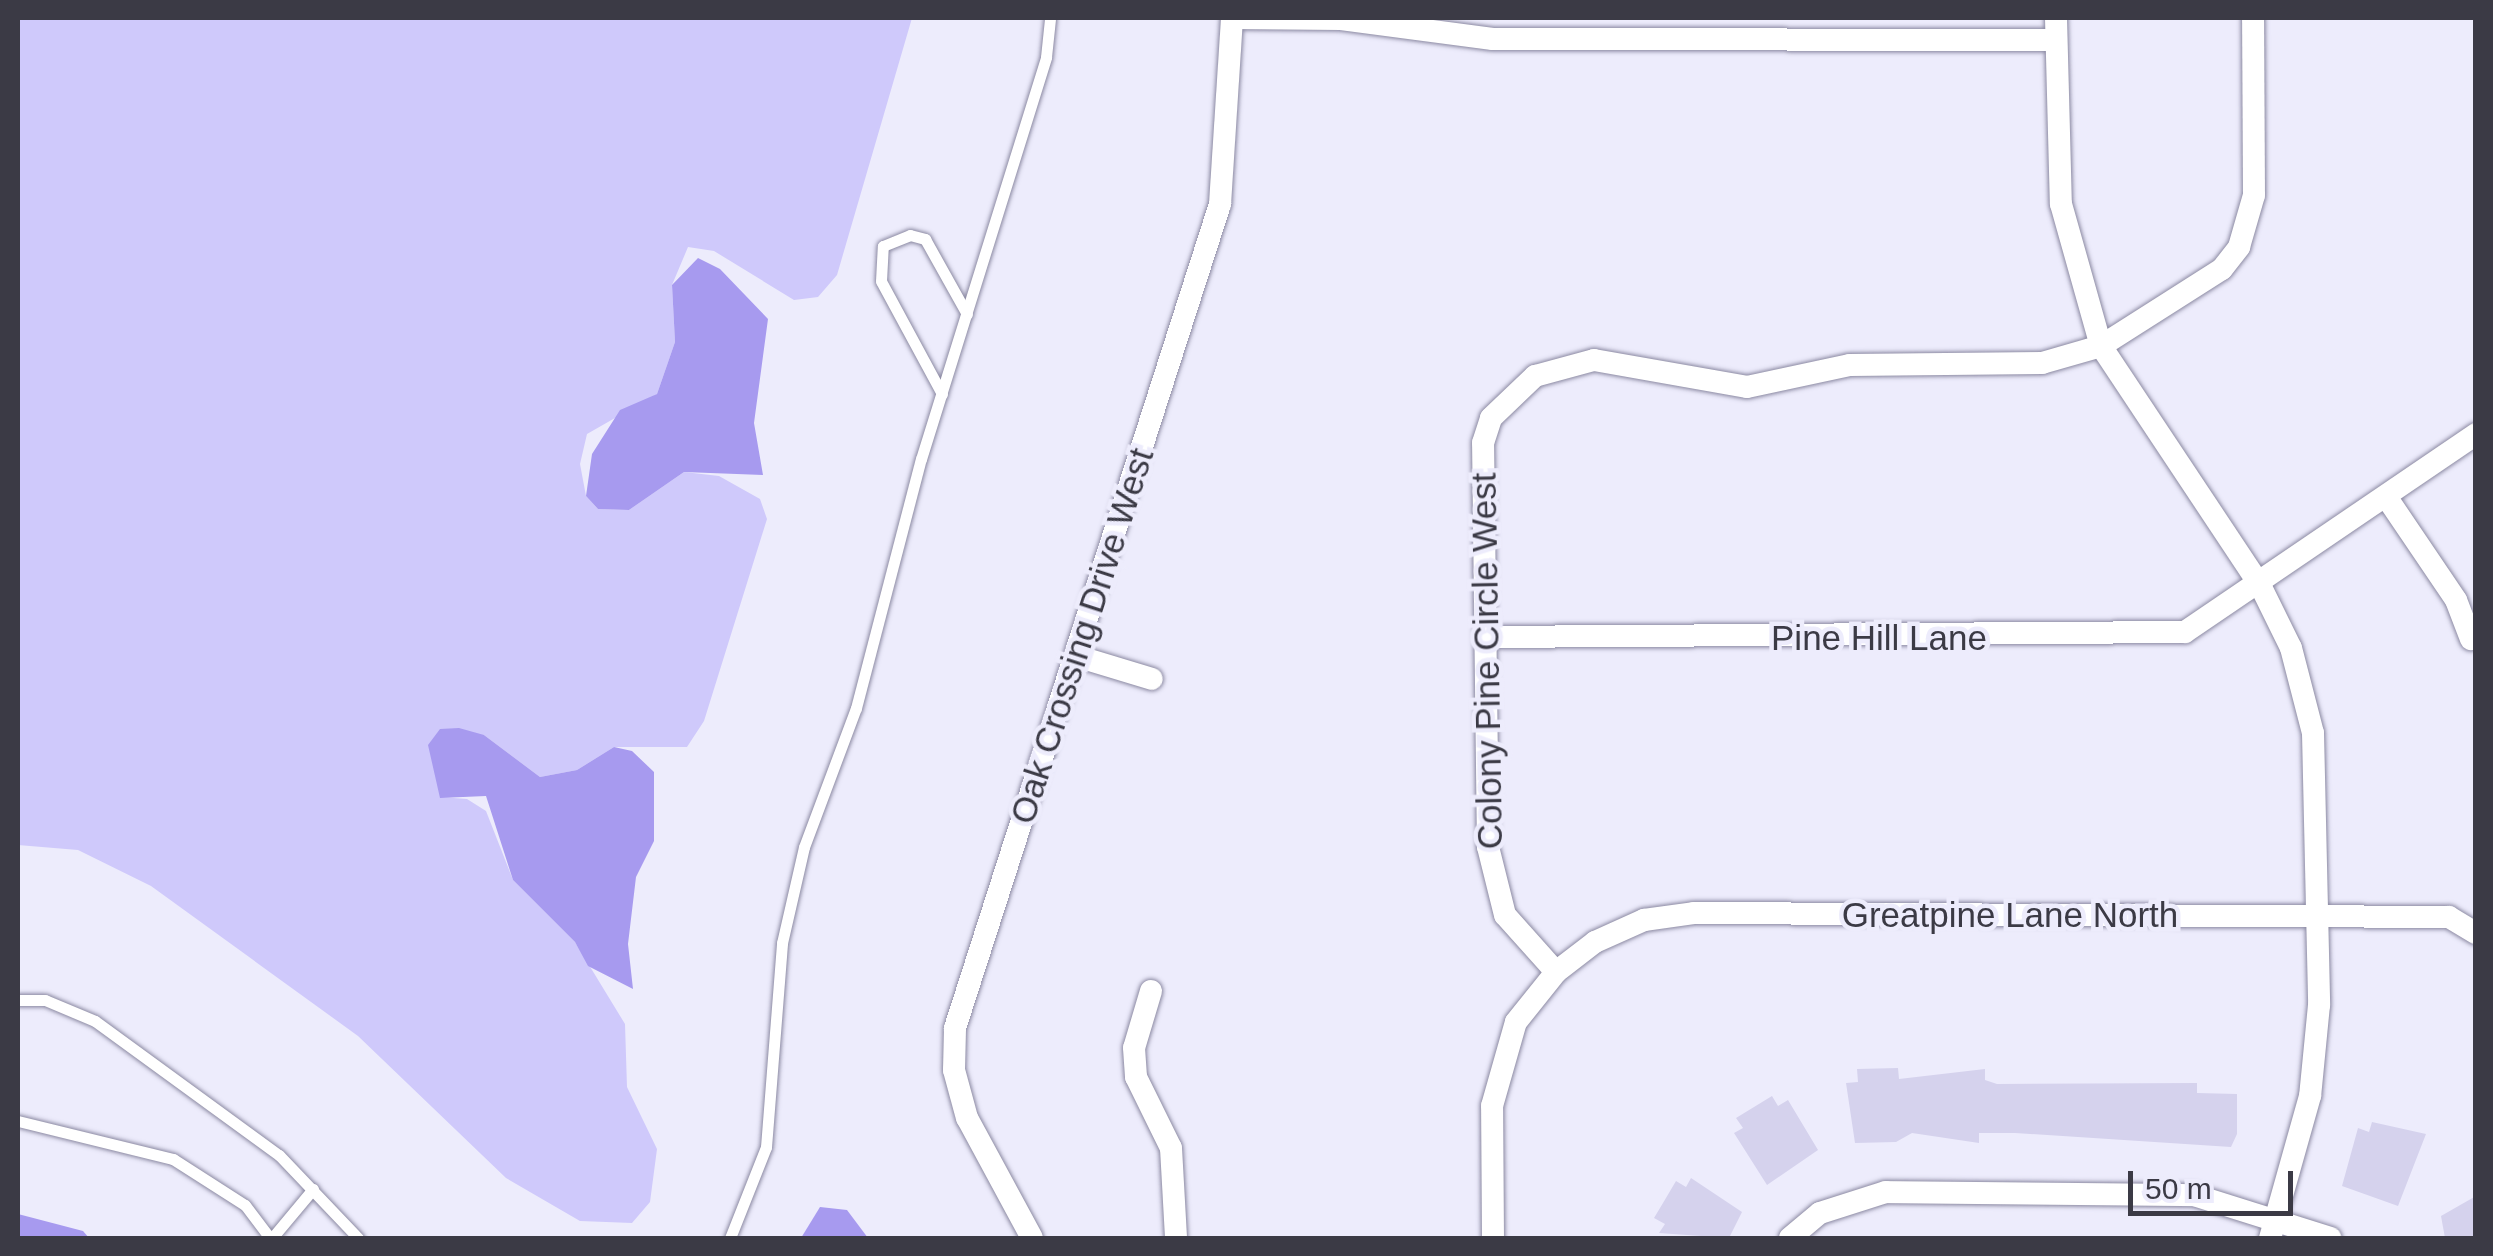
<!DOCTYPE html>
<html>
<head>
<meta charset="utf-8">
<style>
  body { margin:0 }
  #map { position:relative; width:2493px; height:1256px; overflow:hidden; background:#edecfc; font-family:Arial,sans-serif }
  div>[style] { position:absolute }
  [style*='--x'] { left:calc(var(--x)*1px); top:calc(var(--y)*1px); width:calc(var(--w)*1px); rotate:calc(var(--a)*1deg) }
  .green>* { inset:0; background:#cfc9fb }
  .water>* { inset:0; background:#a79aef }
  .building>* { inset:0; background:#d5d2ed }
  .roads { filter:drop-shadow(0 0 2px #8b89a2) drop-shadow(0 0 2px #8b89a2) }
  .service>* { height:11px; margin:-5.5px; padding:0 5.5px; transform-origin:5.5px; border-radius:5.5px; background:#fff }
  .minor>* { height:22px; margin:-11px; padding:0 11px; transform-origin:11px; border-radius:11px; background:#fff }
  span { translate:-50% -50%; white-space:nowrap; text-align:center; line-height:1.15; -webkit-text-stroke:9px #edecfc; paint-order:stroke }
  .street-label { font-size:35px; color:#3b3a45 }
  .frame { position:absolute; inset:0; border:20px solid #3b3a45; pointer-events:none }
  .scale { position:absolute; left:2128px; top:1171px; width:165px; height:45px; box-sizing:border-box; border:5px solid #3b3a45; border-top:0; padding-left:12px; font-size:30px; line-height:35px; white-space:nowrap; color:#3b3a45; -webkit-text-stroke:8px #edecfc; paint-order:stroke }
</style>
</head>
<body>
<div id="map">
  <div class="green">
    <i style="clip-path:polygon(18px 18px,912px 18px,837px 275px,818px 297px,794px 300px,714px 251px,688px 247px,672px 285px,675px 342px,657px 394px,587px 434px,580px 464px,586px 496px,598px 509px,629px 510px,684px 472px,719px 476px,760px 499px,767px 519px,704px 721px,687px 747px,614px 747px,577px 770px,540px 777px,484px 735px,440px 797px,467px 799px,486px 811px,513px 880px,575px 942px,625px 1024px,627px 1087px,657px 1149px,650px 1202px,632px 1223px,580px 1221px,506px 1178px,358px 1036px,151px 886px,78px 850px,18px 845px)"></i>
  </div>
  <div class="water">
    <i style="clip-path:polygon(698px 258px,720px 269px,768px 319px,754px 423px,763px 475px,684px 472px,629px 510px,598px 509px,586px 496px,592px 454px,620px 410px,657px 394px,675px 342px,672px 285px)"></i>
    <i style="clip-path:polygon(459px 728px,484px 735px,540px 777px,577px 770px,614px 747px,632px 751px,654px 772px,654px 841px,636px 877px,628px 944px,633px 989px,588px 966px,575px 942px,513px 880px,486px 796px,440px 798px,428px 745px,440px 729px)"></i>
    <i style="clip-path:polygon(820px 1207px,847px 1210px,868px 1238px,801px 1238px)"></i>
    <i style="clip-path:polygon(18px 1214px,83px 1231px,89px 1238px,18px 1238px)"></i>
  </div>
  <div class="building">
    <i style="clip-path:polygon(1898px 1068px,1899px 1079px,1985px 1069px,1985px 1080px,1997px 1084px,2197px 1083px,2197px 1093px,2237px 1094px,2237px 1134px,2231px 1147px,2015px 1133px,1979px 1133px,1979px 1143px,1912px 1133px,1896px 1142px,1855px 1143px,1846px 1083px,1858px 1082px,1857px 1069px)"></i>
    <i style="clip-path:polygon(1772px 1096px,1778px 1106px,1788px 1100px,1818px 1150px,1767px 1185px,1734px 1133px,1743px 1128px,1736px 1118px)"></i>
    <i style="clip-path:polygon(2372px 1122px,2426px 1134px,2398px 1206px,2342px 1186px,2358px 1128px,2369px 1132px)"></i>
    <i style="clip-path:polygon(1691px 1178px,1742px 1212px,1729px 1238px,1659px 1233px,1665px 1224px,1654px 1218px,1663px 1203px,1676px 1181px,1686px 1187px)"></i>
    <i style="clip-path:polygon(2476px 1196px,2476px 1238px,2445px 1238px,2441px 1216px)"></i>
  </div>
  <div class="roads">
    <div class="service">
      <i style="--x:942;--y:394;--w:128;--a:-118.4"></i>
      <i style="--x:881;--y:281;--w:35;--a:-87"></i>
      <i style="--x:883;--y:246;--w:29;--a:-22"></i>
      <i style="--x:910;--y:235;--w:16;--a:15"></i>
      <i style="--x:925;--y:239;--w:86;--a:60.8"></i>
      <i style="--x:18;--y:1000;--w:27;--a:0"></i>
      <i style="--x:45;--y:1000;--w:54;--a:22.8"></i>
      <i style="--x:95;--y:1021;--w:228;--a:36.1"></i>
      <i style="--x:279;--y:1155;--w:115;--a:46.4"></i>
      <i style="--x:18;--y:1121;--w:160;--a:13.8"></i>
      <i style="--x:173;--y:1159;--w:85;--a:32.6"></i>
      <i style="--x:245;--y:1205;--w:41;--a:52.9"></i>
      <i style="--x:272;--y:1238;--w:64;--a:-50.1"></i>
      <i style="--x:730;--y:1238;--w:98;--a:-68.4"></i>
      <i style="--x:766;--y:1147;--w:205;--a:-85.5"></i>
      <i style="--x:782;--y:943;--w:98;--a:-77.1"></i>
      <i style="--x:804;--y:847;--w:148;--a:-69.5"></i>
      <i style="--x:856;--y:708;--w:257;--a:-75.4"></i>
      <i style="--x:921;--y:459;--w:421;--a:-72.7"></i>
      <i style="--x:1046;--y:57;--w:39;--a:-84"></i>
    </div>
    <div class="minor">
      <i style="--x:1232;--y:18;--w:109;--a:0.5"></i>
      <i style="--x:1341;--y:19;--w:153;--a:7.5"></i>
      <i style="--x:1493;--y:39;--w:563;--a:0.1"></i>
      <i style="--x:2056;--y:18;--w:186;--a:88.5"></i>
      <i style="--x:2061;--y:204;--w:148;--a:74.3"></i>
      <i style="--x:2101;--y:346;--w:289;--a:56.4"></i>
      <i style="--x:2261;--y:587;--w:68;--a:63.8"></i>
      <i style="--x:2291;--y:648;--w:88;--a:75.5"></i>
      <i style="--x:2313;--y:733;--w:272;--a:88.7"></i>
      <i style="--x:2319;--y:1005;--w:91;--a:95.6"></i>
      <i style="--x:2310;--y:1096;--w:148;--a:105.7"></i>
      <i style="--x:2387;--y:498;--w:123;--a:55.9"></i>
      <i style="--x:2456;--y:600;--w:42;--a:69"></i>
      <i style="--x:1485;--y:637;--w:700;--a:-0.41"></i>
      <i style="--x:2185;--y:632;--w:352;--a:-34.2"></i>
      <i style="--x:1076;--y:656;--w:79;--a:16.8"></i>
      <i style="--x:1556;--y:972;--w:76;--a:-131.8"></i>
      <i style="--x:1505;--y:915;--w:70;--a:-104"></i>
      <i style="--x:1488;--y:847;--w:404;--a:-90.7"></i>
      <i style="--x:1483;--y:443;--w:26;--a:-72"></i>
      <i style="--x:1491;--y:418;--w:61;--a:-43.7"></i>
      <i style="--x:1535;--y:376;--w:61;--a:-15.2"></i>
      <i style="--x:1594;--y:360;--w:155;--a:10"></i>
      <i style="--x:1747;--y:387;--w:105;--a:-12.1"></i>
      <i style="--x:1850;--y:365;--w:192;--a:-0.6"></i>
      <i style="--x:2042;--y:363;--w:61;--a:-16.1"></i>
      <i style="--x:2101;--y:346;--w:143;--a:-32.5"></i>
      <i style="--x:2222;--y:269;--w:28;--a:-52"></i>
      <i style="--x:2239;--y:247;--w:54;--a:-73.9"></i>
      <i style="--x:2254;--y:195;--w:177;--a:-90.3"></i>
      <i style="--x:1151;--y:991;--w:59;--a:106.6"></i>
      <i style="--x:1134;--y:1048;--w:29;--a:86"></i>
      <i style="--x:1136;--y:1077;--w:79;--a:63.8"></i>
      <i style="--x:1171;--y:1148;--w:90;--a:86.8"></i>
      <i style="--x:1032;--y:1238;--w:136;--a:-118.4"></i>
      <i style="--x:967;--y:1118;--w:50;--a:-105.2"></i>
      <i style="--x:954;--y:1070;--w:42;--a:-88.6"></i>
      <i style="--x:955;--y:1028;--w:866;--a:-72.17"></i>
      <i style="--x:1220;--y:204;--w:186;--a:-86.3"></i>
      <i style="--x:1493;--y:1238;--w:132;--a:-90.4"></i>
      <i style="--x:1492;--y:1106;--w:87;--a:-74.1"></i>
      <i style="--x:1516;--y:1022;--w:64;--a:-51.3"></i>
      <i style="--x:1556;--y:972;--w:49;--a:-37.6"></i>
      <i style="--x:1595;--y:942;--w:54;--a:-24.2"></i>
      <i style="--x:1644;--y:920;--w:50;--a:-8"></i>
      <i style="--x:1694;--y:913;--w:755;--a:0.3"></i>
      <i style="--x:2449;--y:917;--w:31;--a:31"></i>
      <i style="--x:1790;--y:1238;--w:39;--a:-40"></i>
      <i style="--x:1820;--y:1213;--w:69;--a:-17.7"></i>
      <i style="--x:1886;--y:1192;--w:308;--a:0.6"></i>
      <i style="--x:2194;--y:1195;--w:143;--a:17.5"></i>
    </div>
  </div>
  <div class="street-label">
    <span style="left:1082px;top:636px;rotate:-72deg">Oak Crossing Drive West</span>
    <span style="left:1879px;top:638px">Pine Hill Lane</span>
    <span style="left:1487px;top:661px;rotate:-91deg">Colony Pine Circle West</span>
    <span style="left:2010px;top:915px">Greatpine Lane North</span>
  </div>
  <div class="frame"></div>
  <div class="scale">50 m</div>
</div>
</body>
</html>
